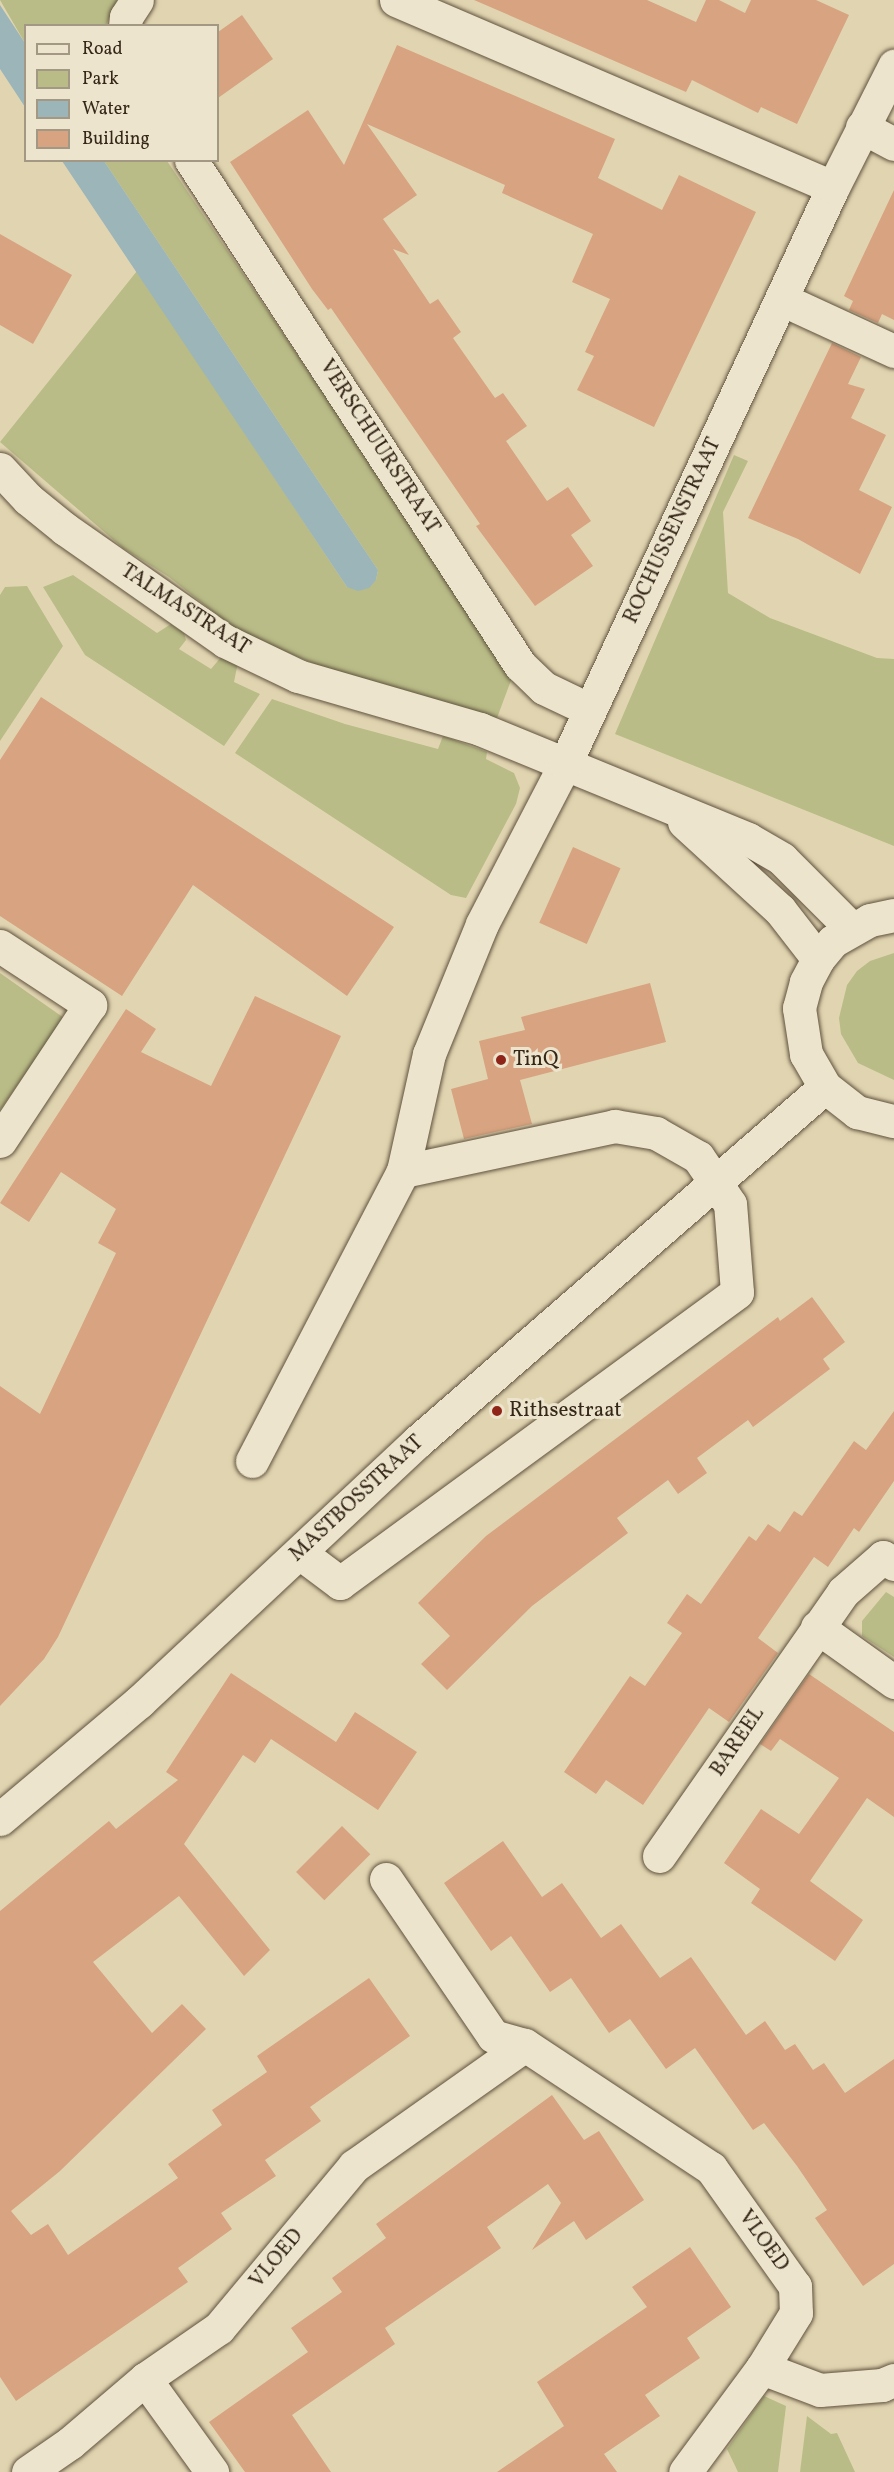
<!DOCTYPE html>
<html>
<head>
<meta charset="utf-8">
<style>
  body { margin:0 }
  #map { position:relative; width:894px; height:2472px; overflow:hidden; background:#e1d5b1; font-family:Vollkorn,serif }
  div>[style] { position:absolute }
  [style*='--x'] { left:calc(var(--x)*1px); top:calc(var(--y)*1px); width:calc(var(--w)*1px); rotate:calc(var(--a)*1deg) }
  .green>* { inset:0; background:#b9bc87 }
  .water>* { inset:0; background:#9bb5b8 }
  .building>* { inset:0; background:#d8a380; transform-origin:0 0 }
  .roads { filter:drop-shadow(0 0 2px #60523e) drop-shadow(0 0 2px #60523e) }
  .street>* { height:33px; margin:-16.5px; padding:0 16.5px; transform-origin:16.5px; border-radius:16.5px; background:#ece4cc }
  .secondary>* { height:33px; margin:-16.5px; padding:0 16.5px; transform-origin:16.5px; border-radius:16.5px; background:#ece4cc }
  .dots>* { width:16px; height:16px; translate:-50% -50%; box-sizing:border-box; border:3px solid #ece4cc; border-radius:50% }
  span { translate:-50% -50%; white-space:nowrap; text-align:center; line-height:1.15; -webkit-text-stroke:6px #ece4cc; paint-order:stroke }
  .street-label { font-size:21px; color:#352718 }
  .poi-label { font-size:21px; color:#352718 }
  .left { translate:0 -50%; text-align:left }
  .legend { position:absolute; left:24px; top:24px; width:195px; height:138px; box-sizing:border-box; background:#ece4cc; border:2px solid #a39884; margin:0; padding:8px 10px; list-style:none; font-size:18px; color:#352718 }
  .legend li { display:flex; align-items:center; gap:12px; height:30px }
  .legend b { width:30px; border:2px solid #a39884 }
</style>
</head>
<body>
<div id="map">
  <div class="green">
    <i style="clip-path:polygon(0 0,117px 0,106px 25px,26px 26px,25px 43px)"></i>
    <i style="clip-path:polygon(104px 161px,167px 161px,513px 675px,497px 718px,327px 669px,240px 633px,169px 577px,123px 548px,0 442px,137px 271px,347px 587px,376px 580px,378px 570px)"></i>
    <i style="clip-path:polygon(734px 455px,748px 461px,723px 512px,728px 593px,770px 618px,877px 658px,894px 659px,894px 846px,615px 734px)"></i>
    <i style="clip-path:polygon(73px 575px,157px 633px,171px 624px,184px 633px,186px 640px,179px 649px,211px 669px,222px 656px,238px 662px,234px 682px,260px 694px,224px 746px,85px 655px,43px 587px)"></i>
    <i style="clip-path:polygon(27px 586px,63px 646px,0 741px,0 595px,5px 587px)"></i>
    <i style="clip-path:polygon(272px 699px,345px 724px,438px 749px,443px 736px,487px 752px,486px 759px,514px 773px,520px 788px,516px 804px,466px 898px,451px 895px,235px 753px)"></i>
    <i style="clip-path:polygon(894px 953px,894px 1080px,858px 1063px,841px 1034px,839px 1018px,847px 985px,857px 971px,870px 961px)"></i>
    <i style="clip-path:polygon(0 973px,64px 1018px,0 1110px)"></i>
    <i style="clip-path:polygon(886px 1592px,894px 1597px,894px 1657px,862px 1636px,862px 1621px)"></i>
    <i style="clip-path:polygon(764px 2396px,786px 2406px,778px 2472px,738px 2472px,727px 2449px)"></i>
    <i style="clip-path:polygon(807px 2416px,831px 2434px,837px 2433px,855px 2472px,800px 2472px)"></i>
  </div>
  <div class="water">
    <i style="clip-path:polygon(0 5px,25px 43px,25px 107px,0 69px)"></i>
    <i style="clip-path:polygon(62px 161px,104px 161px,378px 570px,376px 580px,369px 588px,358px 591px,347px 587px)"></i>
  </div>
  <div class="building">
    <i style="clip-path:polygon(474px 0,647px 0,696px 22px,706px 0,719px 0,745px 13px,751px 0,816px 0,849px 15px,797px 124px,761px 107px,758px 113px,692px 80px,686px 92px)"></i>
    <i style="clip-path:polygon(242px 15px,273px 59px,218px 98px,218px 32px)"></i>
    <i style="clip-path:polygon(397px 45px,615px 139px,598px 178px,662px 210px,679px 175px,756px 212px,654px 427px,577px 390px,594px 356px,585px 352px,610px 299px,572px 282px,593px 234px,502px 193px,505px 185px,367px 124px,417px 195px,383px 219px,409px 255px,393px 249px,430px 304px,438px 299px,461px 332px,453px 338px,495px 398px,503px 393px,527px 426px,506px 441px,547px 501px,568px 487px,591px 521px,571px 535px,593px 566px,535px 606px,476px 526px,480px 524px,331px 308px,328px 310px,312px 289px,230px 162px,308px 110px,344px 165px)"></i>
    <i style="clip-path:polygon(894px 190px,894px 320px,882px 314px,878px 323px,849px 310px,853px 301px,844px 296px)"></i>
    <i style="clip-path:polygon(0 234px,72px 275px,33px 344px,0 325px)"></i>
    <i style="clip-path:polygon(832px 343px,861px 357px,848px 384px,865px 389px,851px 418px,886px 435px,859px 490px,892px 507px,860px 574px,798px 539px,748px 518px)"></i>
    <i style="clip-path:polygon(41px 697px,394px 927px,347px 996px,193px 885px,122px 996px,0 916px,0 760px)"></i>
    <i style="left:573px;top:847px;width:52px;height:83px;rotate:24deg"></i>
    <i style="clip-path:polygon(650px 983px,666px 1042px,520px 1080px,532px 1124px,464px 1139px,451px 1089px,488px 1079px,479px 1041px,525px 1030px,521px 1017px)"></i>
    <i style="clip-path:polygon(255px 996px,341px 1036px,58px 1637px,44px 1659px,0 1706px,0 1386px,40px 1414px,116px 1253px,98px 1243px,116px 1209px,61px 1172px,29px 1222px,0 1203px,126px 1009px,156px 1029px,141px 1052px,211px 1086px)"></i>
    <i style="clip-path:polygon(812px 1297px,845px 1342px,823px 1359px,830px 1369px,753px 1427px,748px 1420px,697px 1458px,707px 1473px,678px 1494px,668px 1480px,617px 1518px,628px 1533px,532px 1606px,447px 1690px,421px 1664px,450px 1636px,418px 1603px,486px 1536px,778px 1317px,780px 1321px)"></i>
    <i style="clip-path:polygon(894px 1411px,894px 1481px,859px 1532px,854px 1528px,828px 1567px,814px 1557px,758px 1638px,778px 1653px,729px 1722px,709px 1708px,643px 1805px,606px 1780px,596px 1794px,564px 1772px,630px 1676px,645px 1686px,682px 1633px,667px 1623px,687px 1594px,701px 1604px,749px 1536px,756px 1541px,768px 1524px,780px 1532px,794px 1511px,802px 1516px,854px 1441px,866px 1450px)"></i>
    <i style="clip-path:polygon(231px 1673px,336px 1742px,355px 1712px,417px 1752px,378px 1810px,271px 1739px,255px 1763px,243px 1755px,184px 1844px,270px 1950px,244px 1976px,179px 1896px,93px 1962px,152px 2033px,182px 2004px,206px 2029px,60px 2171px,11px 2211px,31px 2235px,48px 2224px,68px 2255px,178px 2178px,168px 2164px,222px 2125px,212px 2110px,267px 2072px,257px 2056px,369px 1978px,410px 2036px,310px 2107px,321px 2121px,265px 2160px,276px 2176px,221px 2213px,232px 2229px,178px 2268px,188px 2282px,16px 2401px,0 2377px,0 1911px,109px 1821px,116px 1829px,178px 1780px,166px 1772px)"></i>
    <i style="clip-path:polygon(809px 1674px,894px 1732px,894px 1817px,867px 1798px,810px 1881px,863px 1920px,835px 1961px,751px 1903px,760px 1889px,724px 1863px,761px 1809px,799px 1834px,839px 1778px,780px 1739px,771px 1751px,760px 1744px)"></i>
    <i style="left:342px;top:1826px;width:40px;height:65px;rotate:45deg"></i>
    <i style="clip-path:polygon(503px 1841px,542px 1897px,562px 1883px,601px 1938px,621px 1924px,660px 1978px,691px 1957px,746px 2035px,765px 2021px,785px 2050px,795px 2044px,813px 2070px,824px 2063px,845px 2093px,894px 2059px,894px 2264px,863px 2286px,815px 2218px,827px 2210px,797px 2166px,764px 2123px,753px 2130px,695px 2048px,666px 2069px,630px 2019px,609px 2033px,571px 1978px,550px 1992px,511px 1936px,491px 1951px,444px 1883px)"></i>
    <i style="clip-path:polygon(552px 2095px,584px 2140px,599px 2131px,644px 2200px,586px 2240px,574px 2221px,532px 2250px,561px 2203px,548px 2184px,487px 2227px,501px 2248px,385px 2328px,395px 2344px,292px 2415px,331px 2472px,245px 2472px,209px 2422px,308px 2352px,291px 2328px,342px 2292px,332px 2278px,386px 2238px,376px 2224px)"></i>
    <i style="clip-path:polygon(690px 2247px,731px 2307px,687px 2338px,700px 2358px,645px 2395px,660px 2416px,604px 2454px,617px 2472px,497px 2472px,564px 2426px,537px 2382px,647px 2307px,632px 2287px)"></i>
  </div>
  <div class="roads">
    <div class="street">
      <i style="--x:396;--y:0;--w:475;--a:23.2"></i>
      <i style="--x:125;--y:26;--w:9;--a:-84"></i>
      <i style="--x:126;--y:17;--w:20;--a:-57"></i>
      <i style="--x:862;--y:127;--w:36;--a:28"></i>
      <i style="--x:191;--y:160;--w:603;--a:56.92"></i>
      <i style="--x:520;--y:665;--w:33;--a:44"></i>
      <i style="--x:544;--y:688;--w:49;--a:25.5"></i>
      <i style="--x:783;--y:300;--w:122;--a:24.7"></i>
      <i style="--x:0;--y:469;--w:41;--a:47"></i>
      <i style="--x:28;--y:499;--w:48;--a:39"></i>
      <i style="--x:65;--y:529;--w:195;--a:35"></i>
      <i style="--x:225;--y:641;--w:81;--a:25.6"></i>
      <i style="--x:298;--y:676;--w:190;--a:16.2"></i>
      <i style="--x:480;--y:729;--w:290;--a:22.3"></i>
      <i style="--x:748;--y:839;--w:39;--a:30"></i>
      <i style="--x:782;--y:859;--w:98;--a:45"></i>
      <i style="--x:684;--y:822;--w:130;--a:42.5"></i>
      <i style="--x:780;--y:910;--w:62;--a:52.2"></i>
      <i style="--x:0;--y:946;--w:108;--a:33.2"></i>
      <i style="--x:90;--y:1005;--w:163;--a:123.5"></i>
      <i style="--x:252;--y:1461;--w:327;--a:-62.5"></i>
      <i style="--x:403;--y:1171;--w:120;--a:-77.5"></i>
      <i style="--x:429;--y:1054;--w:140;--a:-67.8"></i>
      <i style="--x:482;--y:924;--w:180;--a:-62.6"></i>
      <i style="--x:565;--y:764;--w:636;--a:-65.09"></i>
      <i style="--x:833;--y:187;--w:136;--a:-63.2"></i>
      <i style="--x:300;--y:1553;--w:50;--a:36.9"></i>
      <i style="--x:340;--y:1583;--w:492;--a:-36.2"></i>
      <i style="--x:737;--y:1292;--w:88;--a:-94.5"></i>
      <i style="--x:730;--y:1204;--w:57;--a:-124.2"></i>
      <i style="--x:698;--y:1157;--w:48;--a:-150.3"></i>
      <i style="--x:656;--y:1133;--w:42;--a:-170.3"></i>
      <i style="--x:615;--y:1126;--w:217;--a:168"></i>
      <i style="--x:817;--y:1627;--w:95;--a:35.5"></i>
      <i style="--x:659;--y:1856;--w:322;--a:-55.1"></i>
      <i style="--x:843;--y:1592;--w:53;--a:-41.2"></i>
      <i style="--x:883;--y:1557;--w:13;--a:32"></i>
      <i style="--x:386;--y:1879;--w:190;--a:55.7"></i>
      <i style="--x:493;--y:2036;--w:33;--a:16"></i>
      <i style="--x:525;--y:2045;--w:223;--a:33.5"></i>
      <i style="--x:711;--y:2168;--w:145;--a:54.6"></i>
      <i style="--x:795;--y:2286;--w:27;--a:88"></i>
      <i style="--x:796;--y:2313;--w:65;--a:121.7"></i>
      <i style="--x:762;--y:2368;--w:129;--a:126.5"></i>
      <i style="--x:762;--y:2368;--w:62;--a:20.8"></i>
      <i style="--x:820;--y:2390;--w:62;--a:-4.6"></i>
      <i style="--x:882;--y:2385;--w:13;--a:-23"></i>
      <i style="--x:145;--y:2379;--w:115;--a:54.2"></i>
      <i style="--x:28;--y:2472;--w:51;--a:-34.6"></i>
      <i style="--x:70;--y:2443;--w:99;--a:-40.5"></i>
      <i style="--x:145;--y:2379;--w:90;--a:-34.6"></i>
      <i style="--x:219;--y:2328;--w:211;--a:-50.2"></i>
      <i style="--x:354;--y:2166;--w:209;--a:-35.3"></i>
    </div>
    <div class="secondary">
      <i style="--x:894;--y:915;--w:25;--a:168"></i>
      <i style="--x:870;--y:920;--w:43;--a:150.4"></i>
      <i style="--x:833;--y:941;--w:23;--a:130"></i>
      <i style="--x:818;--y:959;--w:26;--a:118"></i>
      <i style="--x:806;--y:982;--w:27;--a:105"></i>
      <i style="--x:799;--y:1008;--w:47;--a:81.3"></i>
      <i style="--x:806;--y:1054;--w:38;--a:60"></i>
      <i style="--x:825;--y:1087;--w:41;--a:38"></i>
      <i style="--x:857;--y:1112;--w:38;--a:14"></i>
      <i style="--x:0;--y:1819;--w:182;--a:-40.1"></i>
      <i style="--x:139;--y:1702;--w:382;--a:-43.1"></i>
      <i style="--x:418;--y:1441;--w:539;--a:-41.02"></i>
    </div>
  </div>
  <div class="dots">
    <i style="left:501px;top:1060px;background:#8f2418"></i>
    <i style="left:497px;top:1411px;background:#8f2418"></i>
  </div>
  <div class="street-label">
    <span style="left:379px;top:447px;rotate:57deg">VERSCHUURSTRAAT</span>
    <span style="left:673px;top:531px;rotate:-65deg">ROCHUSSENSTRAAT</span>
    <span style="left:185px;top:610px;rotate:33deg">TALMASTRAAT</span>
    <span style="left:357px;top:1499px;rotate:-43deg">MASTBOSSTRAAT</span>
    <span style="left:738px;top:1742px;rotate:-56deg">BAREEL</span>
    <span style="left:763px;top:2241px;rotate:54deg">VLOED</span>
    <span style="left:277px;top:2259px;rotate:-50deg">VLOED</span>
  </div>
  <div class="poi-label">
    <span class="left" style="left:513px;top:1060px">TinQ</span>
    <span class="left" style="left:509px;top:1411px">Rithsestraat</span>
  </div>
  <ul class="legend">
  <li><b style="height:8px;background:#ece4cc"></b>Road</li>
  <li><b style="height:16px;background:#b9bc87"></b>Park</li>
  <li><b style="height:16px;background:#9bb5b8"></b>Water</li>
  <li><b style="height:16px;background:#d8a380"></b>Building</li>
  </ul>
</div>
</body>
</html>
